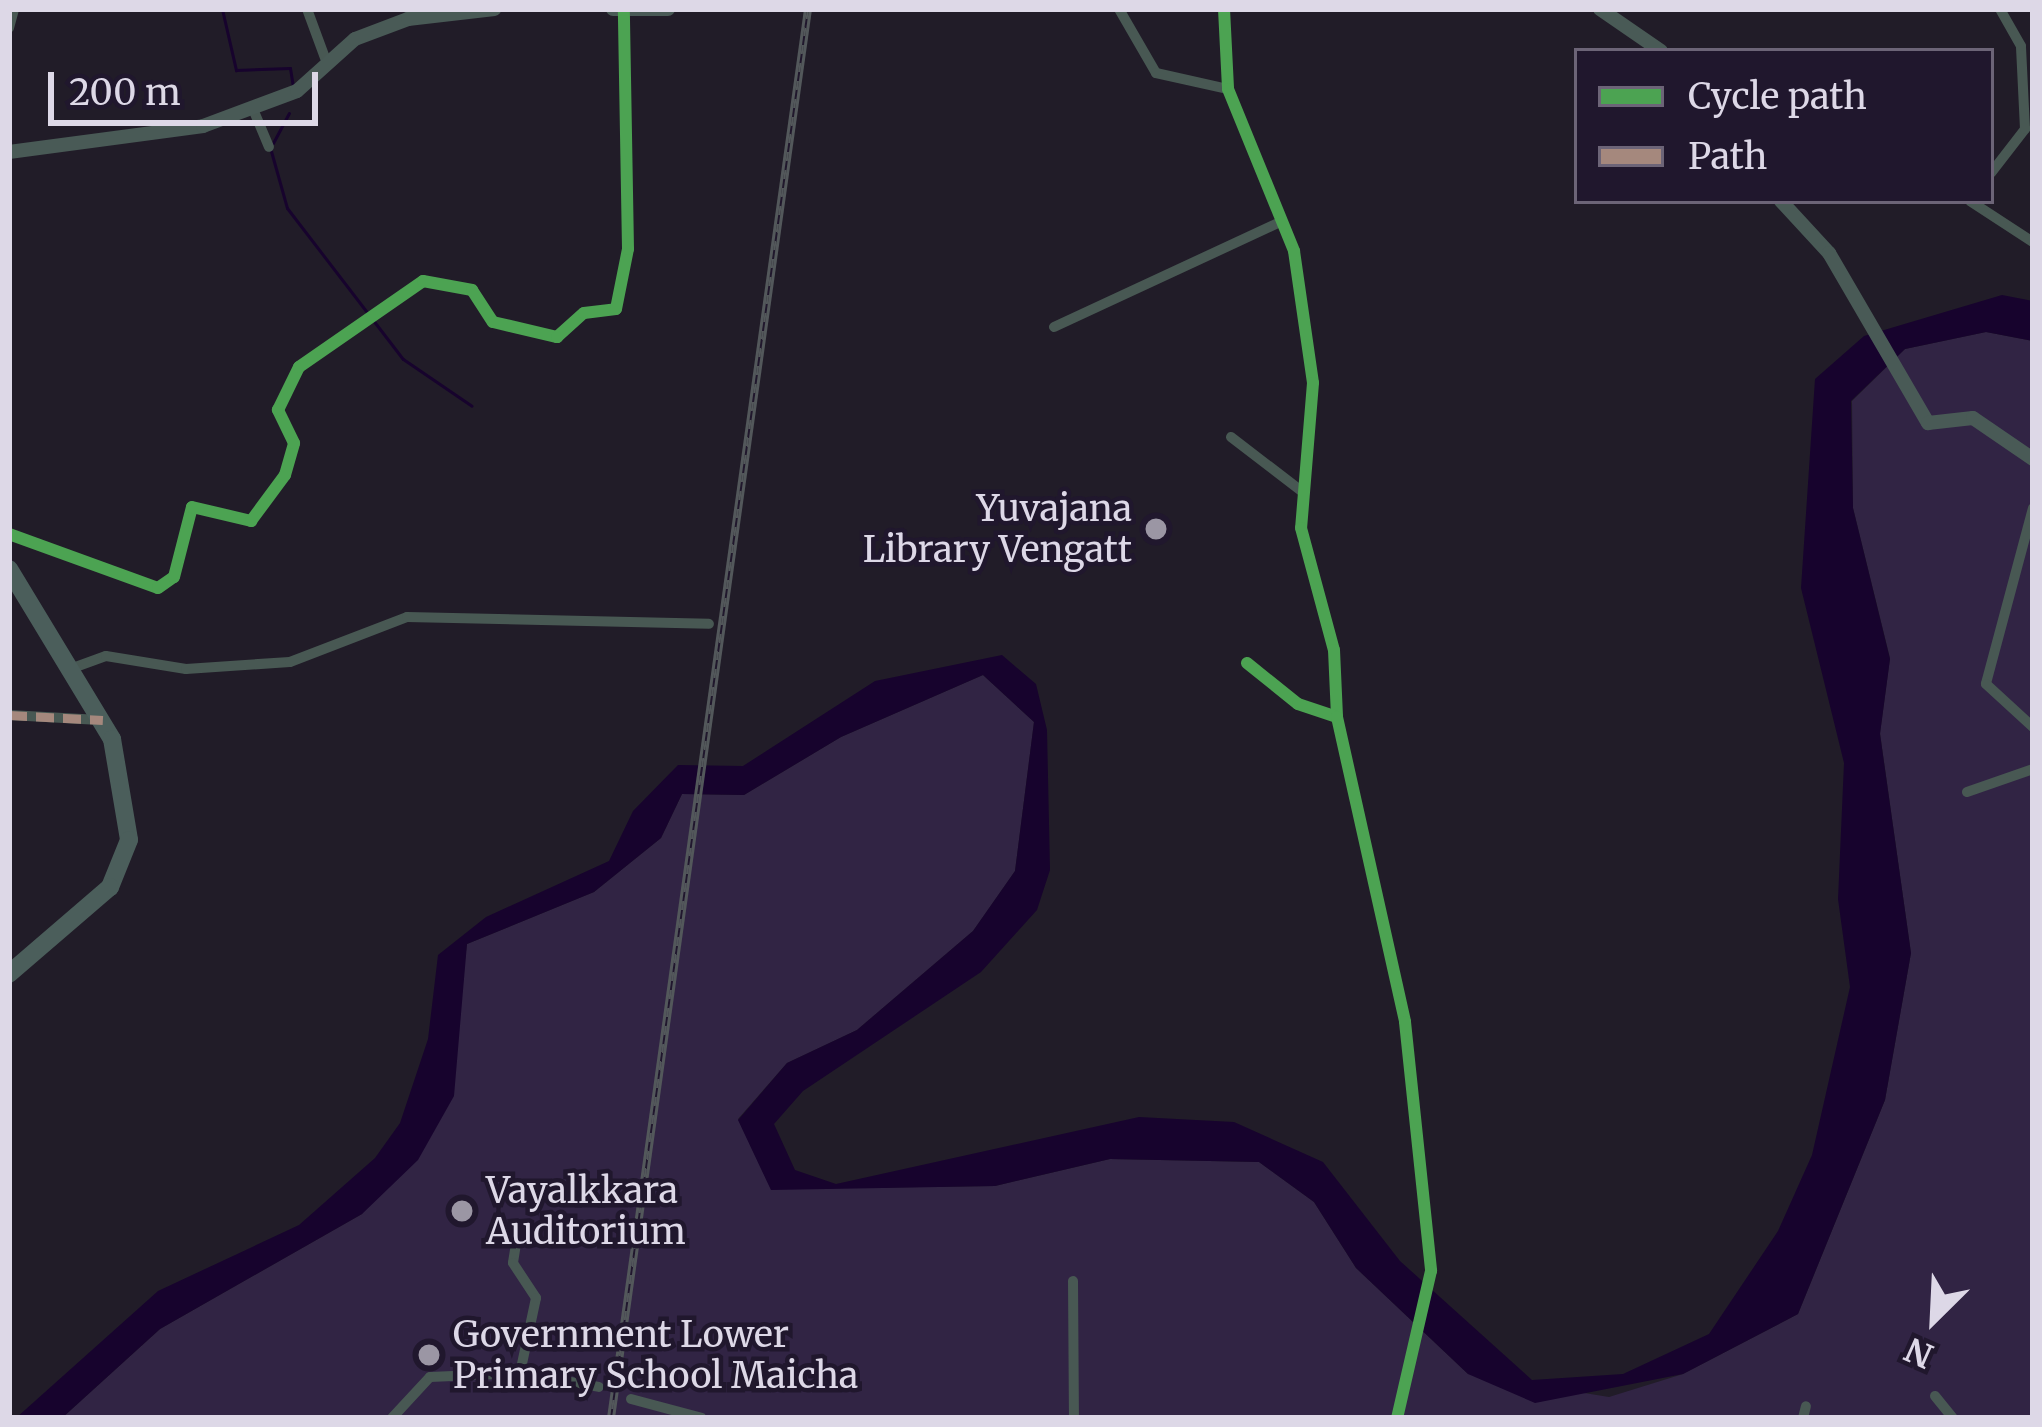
<!DOCTYPE html>
<html>
<head>
<meta charset="utf-8">
<style>
  body { margin:0 }
  #map { position:relative; width:2042px; height:1427px; overflow:hidden; background:#211c28; font-family:Merriweather,serif }
  div>[style] { position:absolute }
  [style*='--x'] { left:calc(var(--x)*1px); top:calc(var(--y)*1px); width:calc(var(--w)*1px); rotate:calc(var(--a)*1deg) }
  .green>* { inset:0; background:#312444 }
  .water>* { inset:0; background:#17032d }
  .stream>* { height:3px; margin:-1.5px; padding:0 1.5px; transform-origin:1.5px; border-radius:1.5px; background:#17032d }
  .street>* { height:10px; margin:-5px; padding:0 5px; transform-origin:5px; border-radius:5px; background:#485853 }
  .secondary>* { height:14px; margin:-7px; padding:0 7px; transform-origin:7px; border-radius:7px; background:#495a56 }
  .highway>* { height:18px; margin:-9px; padding:0 9px; transform-origin:9px; border-radius:9px; background:#4b5e5b }
  .rail>* { height:8px; margin-top:-4px; transform-origin:0; background:repeating-linear-gradient(90deg,#20172d 0 9px,#53585b 0 18px); box-sizing:border-box; border-block:3px solid #53585b }
  .quiet>* { height:9px; margin-top:-4.5px; transform-origin:0; background:repeating-linear-gradient(90deg,#a5887d 0 18px,transparent 0 27px) }
  .cycleway>* { height:12px; margin:-6px; padding:0 6px; transform-origin:6px; border-radius:6px; background:#4ca352 }
  .dots>* { width:33px; height:33px; translate:-50% -50%; box-sizing:border-box; border:6px solid #20172d; border-radius:50% }
  span { translate:-50% -50%; white-space:nowrap; text-align:center; line-height:1.15; -webkit-text-stroke:9px #20172d; paint-order:stroke }
  .poi-label { font-size:36px; color:#ddd8e7 }
  .right { translate:-100% -50%; text-align:right }
  .left { translate:0 -50%; text-align:left }
  .frame { position:absolute; inset:0; border:12px solid #ddd8e7; pointer-events:none }
  .legend { position:absolute; left:1574px; top:48px; width:420px; height:156px; box-sizing:border-box; background:#20172d; border:3px solid #6c6477; margin:0; padding:15px 21px; list-style:none; font-size:36px; color:#ddd8e7 }
  .legend li { display:flex; align-items:center; gap:24px; height:60px }
  .legend b { width:60px; border:3px solid #6c6477 }
  .north { position:absolute; left:1874px; top:1259px; width:120px; height:120px; -webkit-text-stroke:9px #20172d; paint-order:stroke; rotate:204deg; font-size:33px; font-weight:700; line-height:48px; text-align:center; color:#ddd8e7 }
  .north::after { content:''; display:block; margin:auto; width:42px; height:54px; background:#ddd8e7; clip-path:polygon(50% 0,100% 100%,50% 72%,0 100%) }
  .scale { position:absolute; left:48px; top:72px; width:270px; height:54px; box-sizing:border-box; border:6px solid #ddd8e7; border-top:0; padding-left:15px; font-size:36px; line-height:42px; white-space:nowrap; color:#ddd8e7; -webkit-text-stroke:9px #20172d; paint-order:stroke }
</style>
</head>
<body>
<div id="map">
  <div class="green">
    <i style="clip-path:polygon(1986px 332px,2033px 341px,2033px 1418px,62px 1418px,160px 1329px,362px 1214px,457px 1019px,467px 944px,594px 892px,661px 838px,682px 794px,744px 795px,841px 737px,983px 675px,1034px 722px,1015px 871px,973px 931px,857px 1030px,787px 1063px,738px 1119px,771px 1189px,995px 1186px,1110px 1159px,1259px 1162px,1314px 1202px,1356px 1268px,1468px 1374px,1609px 1397px,1683px 1374px,1798px 1314px,1885px 1100px,1911px 953px,1880px 733px,1890px 658px,1853px 508px,1852px 401px,1905px 349px)"></i>
  </div>
  <div class="water">
    <i style="clip-path:polygon(2002px 295px,2033px 301px,2033px 341px,1986px 332px,1905px 349px,1851px 401px,1853px 508px,1890px 659px,1880px 734px,1911px 953px,1885px 1100px,1798px 1314px,1683px 1374px,1535px 1403px,1468px 1374px,1356px 1268px,1314px 1202px,1259px 1162px,1110px 1159px,995px 1186px,771px 1190px,738px 1120px,787px 1063px,857px 1030px,973px 931px,1015px 871px,1034px 722px,983px 675px,841px 737px,744px 795px,682px 794px,661px 838px,594px 892px,467px 944px,454px 1096px,418px 1160px,362px 1214px,160px 1329px,62px 1418px,16px 1418px,158px 1291px,299px 1225px,375px 1158px,400px 1123px,428px 1039px,438px 955px,486px 917px,609px 861px,633px 811px,678px 765px,743px 766px,875px 681px,1002px 655px,1036px 684px,1047px 730px,1050px 870px,1037px 910px,981px 972px,803px 1091px,774px 1124px,795px 1170px,836px 1184px,1139px 1117px,1234px 1122px,1323px 1162px,1400px 1261px,1532px 1380px,1623px 1374px,1709px 1334px,1778px 1231px,1812px 1155px,1850px 987px,1838px 899px,1844px 763px,1801px 588px,1815px 379px,1864px 336px)"></i>
  </div>
  <div class="stream">
    <i style="--x:222;--y:9;--w:63;--a:77.1"></i>
    <i style="--x:236;--y:70;--w:54;--a:-2.1"></i>
    <i style="--x:290;--y:68;--w:18;--a:81"></i>
    <i style="--x:273;--y:143;--w:34;--a:-62"></i>
    <i style="--x:271;--y:151;--w:59;--a:74.3"></i>
    <i style="--x:287;--y:208;--w:190;--a:52.5"></i>
    <i style="--x:403;--y:359;--w:83;--a:34.3"></i>
  </div>
  <div class="street">
    <i style="--x:307;--y:9;--w:52;--a:69.8"></i>
    <i style="--x:1119;--y:9;--w:74;--a:60"></i>
    <i style="--x:1156;--y:73;--w:74;--a:12.5"></i>
    <i style="--x:1224;--y:9;--w:80;--a:87.1"></i>
    <i style="--x:1228;--y:89;--w:175;--a:67.8"></i>
    <i style="--x:1294;--y:251;--w:133;--a:81.8"></i>
    <i style="--x:1313;--y:383;--w:145;--a:94.7"></i>
    <i style="--x:1301;--y:528;--w:126;--a:74.9"></i>
    <i style="--x:1334;--y:650;--w:67;--a:87.4"></i>
    <i style="--x:9;--y:28;--w:20;--a:-75"></i>
    <i style="--x:253;--y:109;--w:41;--a:67.2"></i>
    <i style="--x:1991;--y:173;--w:56;--a:-52.3"></i>
    <i style="--x:2025;--y:129;--w:83;--a:-92.8"></i>
    <i style="--x:2021;--y:46;--w:43;--a:-119.6"></i>
    <i style="--x:1970;--y:201;--w:75;--a:33.1"></i>
    <i style="--x:1054;--y:327;--w:251;--a:-24.9"></i>
    <i style="--x:1231;--y:437;--w:92;--a:37.5"></i>
    <i style="--x:2033;--y:508;--w:182;--a:105"></i>
    <i style="--x:1986;--y:684;--w:64;--a:42.5"></i>
    <i style="--x:9;--y:534;--w:158;--a:19.9"></i>
    <i style="--x:158;--y:588;--w:19;--a:-35"></i>
    <i style="--x:174;--y:577;--w:72;--a:-75.6"></i>
    <i style="--x:192;--y:507;--w:61;--a:13.3"></i>
    <i style="--x:251;--y:521;--w:57;--a:-53.5"></i>
    <i style="--x:285;--y:475;--w:33;--a:-74"></i>
    <i style="--x:294;--y:443;--w:37;--a:-116"></i>
    <i style="--x:278;--y:410;--w:48;--a:-64"></i>
    <i style="--x:299;--y:367;--w:151;--a:-34.7"></i>
    <i style="--x:423;--y:281;--w:50;--a:10.4"></i>
    <i style="--x:472;--y:290;--w:38;--a:57"></i>
    <i style="--x:493;--y:322;--w:66;--a:13.2"></i>
    <i style="--x:557;--y:337;--w:36;--a:-42"></i>
    <i style="--x:584;--y:313;--w:32;--a:-7"></i>
    <i style="--x:616;--y:309;--w:61;--a:-78.7"></i>
    <i style="--x:628;--y:249;--w:239;--a:-91"></i>
    <i style="--x:1247;--y:663;--w:65;--a:38.8"></i>
    <i style="--x:1298;--y:704;--w:41;--a:18.4"></i>
    <i style="--x:1337;--y:717;--w:312;--a:77.4"></i>
    <i style="--x:1405;--y:1022;--w:250;--a:84"></i>
    <i style="--x:1431;--y:1271;--w:151;--a:103"></i>
    <i style="--x:70;--y:669;--w:38;--a:-20"></i>
    <i style="--x:106;--y:656;--w:81;--a:9.2"></i>
    <i style="--x:186;--y:669;--w:104;--a:-3.9"></i>
    <i style="--x:290;--y:662;--w:125;--a:-21"></i>
    <i style="--x:407;--y:617;--w:302;--a:1.3"></i>
    <i style="--x:9;--y:715;--w:91;--a:3.1"></i>
    <i style="--x:1967;--y:792;--w:70;--a:-19.2"></i>
    <i style="--x:518;--y:1231;--w:32;--a:99"></i>
    <i style="--x:513;--y:1263;--w:42;--a:56.7"></i>
    <i style="--x:536;--y:1298;--w:77;--a:102"></i>
    <i style="--x:1073;--y:1281;--w:137;--a:89.6"></i>
    <i style="--x:1935;--y:1396;--w:28;--a:51"></i>
    <i style="--x:631;--y:1399;--w:73;--a:15"></i>
    <i style="--x:392;--y:1418;--w:56;--a:-47.2"></i>
    <i style="--x:430;--y:1377;--w:90;--a:-2.5"></i>
    <i style="--x:520;--y:1373;--w:80;--a:10"></i>
    <i style="--x:1803;--y:1418;--w:12;--a:-76"></i>
  </div>
  <div class="secondary">
    <i style="--x:613;--y:9;--w:55;--a:0"></i>
    <i style="--x:1600;--y:9;--w:74;--a:34.5"></i>
    <i style="--x:9;--y:152;--w:196;--a:-7.6"></i>
    <i style="--x:203;--y:126;--w:100;--a:-20.4"></i>
    <i style="--x:297;--y:91;--w:78;--a:-41.9"></i>
    <i style="--x:355;--y:39;--w:57;--a:-20.7"></i>
    <i style="--x:408;--y:19;--w:87;--a:-6.6"></i>
    <i style="--x:1781;--y:201;--w:71;--a:47.3"></i>
    <i style="--x:1829;--y:253;--w:197;--a:59.8"></i>
    <i style="--x:1928;--y:423;--w:45;--a:-6.3"></i>
    <i style="--x:1973;--y:418;--w:73;--a:34.3"></i>
  </div>
  <div class="highway">
    <i style="--x:9;--y:569;--w:199;--a:58.8"></i>
    <i style="--x:112;--y:739;--w:102;--a:80.4"></i>
    <i style="--x:129;--y:840;--w:51;--a:112"></i>
    <i style="--x:110;--y:887;--w:133;--a:139.3"></i>
  </div>
  <div class="rail">
    <i style="--x:611;--y:1418;--w:1423;--a:-82.04"></i>
  </div>
  <div class="quiet">
    <i style="--x:9;--y:715;--w:94;--a:3"></i>
  </div>
  <div class="cycleway">
    <i style="--x:1224;--y:9;--w:80;--a:87.1"></i>
    <i style="--x:1228;--y:89;--w:175;--a:67.8"></i>
    <i style="--x:1294;--y:251;--w:133;--a:81.8"></i>
    <i style="--x:1313;--y:383;--w:145;--a:94.7"></i>
    <i style="--x:1301;--y:528;--w:126;--a:74.9"></i>
    <i style="--x:1334;--y:650;--w:67;--a:87.4"></i>
    <i style="--x:9;--y:534;--w:158;--a:19.9"></i>
    <i style="--x:158;--y:588;--w:19;--a:-35"></i>
    <i style="--x:174;--y:577;--w:72;--a:-75.6"></i>
    <i style="--x:192;--y:507;--w:61;--a:13.3"></i>
    <i style="--x:251;--y:521;--w:57;--a:-53.5"></i>
    <i style="--x:285;--y:475;--w:33;--a:-74"></i>
    <i style="--x:294;--y:443;--w:37;--a:-116"></i>
    <i style="--x:278;--y:410;--w:48;--a:-64"></i>
    <i style="--x:299;--y:367;--w:151;--a:-34.7"></i>
    <i style="--x:423;--y:281;--w:50;--a:10.4"></i>
    <i style="--x:472;--y:290;--w:38;--a:57"></i>
    <i style="--x:493;--y:322;--w:66;--a:13.2"></i>
    <i style="--x:557;--y:337;--w:36;--a:-42"></i>
    <i style="--x:584;--y:313;--w:32;--a:-7"></i>
    <i style="--x:616;--y:309;--w:61;--a:-78.7"></i>
    <i style="--x:628;--y:249;--w:239;--a:-91"></i>
    <i style="--x:1247;--y:663;--w:65;--a:38.8"></i>
    <i style="--x:1298;--y:704;--w:41;--a:18.4"></i>
    <i style="--x:1337;--y:717;--w:312;--a:77.4"></i>
    <i style="--x:1405;--y:1022;--w:250;--a:84"></i>
    <i style="--x:1431;--y:1271;--w:151;--a:103"></i>
  </div>
  <div class="dots">
    <i style="left:1156px;top:529px;background:#9b96a4"></i>
    <i style="left:462px;top:1211px;background:#9b96a4"></i>
    <i style="left:429px;top:1355px;background:#9b96a4"></i>
  </div>
  <div class="poi-label">
    <span class="right" style="left:1132px;top:529px">Yuvajana<br>Library Vengatt</span>
    <span class="left" style="left:486px;top:1211px">Vayalkkara<br>Auditorium</span>
    <span class="left" style="left:453px;top:1355px">Government Lower<br>Primary School Maicha</span>
  </div>
  <div class="frame"></div>
  <ul class="legend">
  <li><b style="height:15px;background:#4ca352"></b>Cycle path</li>
  <li><b style="height:15px;background:#a5887d"></b>Path</li>
  </ul>
  <div class="north">N</div>
  <div class="scale">200 m</div>
</div>
</body>
</html>
